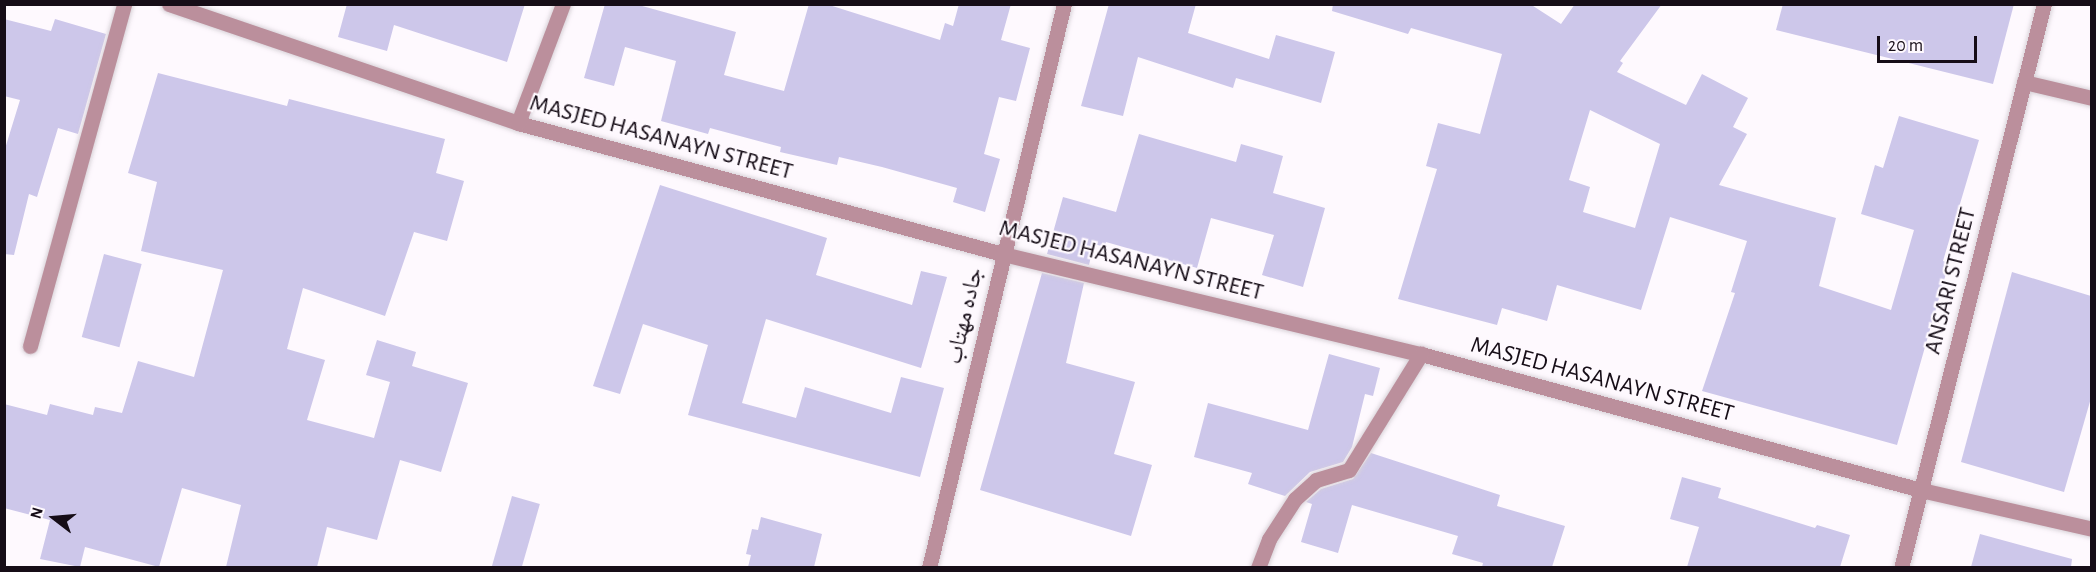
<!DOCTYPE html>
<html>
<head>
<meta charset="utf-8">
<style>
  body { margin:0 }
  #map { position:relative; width:2096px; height:572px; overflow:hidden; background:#fef9fe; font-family:"Alegreya Sans","Noto Naskh Arabic",sans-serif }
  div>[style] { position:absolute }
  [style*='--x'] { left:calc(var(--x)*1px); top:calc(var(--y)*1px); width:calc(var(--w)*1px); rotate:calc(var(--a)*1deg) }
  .building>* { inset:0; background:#cdc7ea; transform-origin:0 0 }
  .roads { filter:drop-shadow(0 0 2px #d9d3d9) drop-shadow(0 0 2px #d9d3d9) }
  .minor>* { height:15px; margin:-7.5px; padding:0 7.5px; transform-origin:7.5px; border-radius:7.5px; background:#bb8f9c }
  span { translate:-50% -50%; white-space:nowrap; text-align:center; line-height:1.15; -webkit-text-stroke:4.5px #fef9fe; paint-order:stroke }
  .street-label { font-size:24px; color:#160d17 }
  .frame { position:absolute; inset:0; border:6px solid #160d17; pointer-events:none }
  .north { position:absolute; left:24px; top:488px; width:60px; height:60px; -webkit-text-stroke:4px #fef9fe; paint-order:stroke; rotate:286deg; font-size:16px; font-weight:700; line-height:24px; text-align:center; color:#160d17 }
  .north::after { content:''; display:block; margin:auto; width:21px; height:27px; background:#160d17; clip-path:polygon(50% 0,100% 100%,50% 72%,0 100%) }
  .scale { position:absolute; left:1877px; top:36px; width:100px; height:27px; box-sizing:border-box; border:3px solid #160d17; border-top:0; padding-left:8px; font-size:18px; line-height:21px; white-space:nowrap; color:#160d17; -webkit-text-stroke:4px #fef9fe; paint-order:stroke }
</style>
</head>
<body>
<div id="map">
  <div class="building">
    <i style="clip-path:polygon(347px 4px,525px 4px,507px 62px,394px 25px,387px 51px,338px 37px)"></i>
    <i style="clip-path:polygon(605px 4px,635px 4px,736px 32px,724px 75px,784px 91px,809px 4px,826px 4px,940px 40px,945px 23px,953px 26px,959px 4px,1011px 4px,1001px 40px,1030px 48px,1016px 101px,999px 97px,984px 154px,1000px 159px,985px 212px,953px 202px,957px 188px,882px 167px,839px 157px,837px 165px,780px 152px,781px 147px,710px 128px,708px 134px,661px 121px,676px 61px,625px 47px,614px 86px,584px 78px)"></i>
    <i style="clip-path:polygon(1109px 4px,1196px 4px,1188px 33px,1269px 59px,1276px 35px,1335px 52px,1321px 103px,1236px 78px,1233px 88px,1138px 57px,1123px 116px,1081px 106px)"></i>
    <i style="clip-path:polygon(evenodd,1333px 4px,1530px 4px,1561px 24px,1575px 4px,1662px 4px,1620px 61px,1623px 63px,1617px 72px,1686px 105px,1702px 74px,1748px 98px,1733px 127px,1747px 134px,1719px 185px,1836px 218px,1819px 286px,1891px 310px,1914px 230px,1861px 214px,1875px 165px,1883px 168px,1899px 116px,1979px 140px,1943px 261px,1949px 263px,1897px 445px,1702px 391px,1735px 293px,1731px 292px,1747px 241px,1670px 217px,1641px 310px,1557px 285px,1547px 321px,1502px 308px,1497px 325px,1398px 299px,1437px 169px,1426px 166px,1438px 123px,1480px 134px,1502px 54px,1411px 28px,1408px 34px,1332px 11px,1333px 4px,1590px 110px,1660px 144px,1635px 228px,1583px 212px,1590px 187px,1569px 180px,1590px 110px)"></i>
    <i style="clip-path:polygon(1783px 4px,2014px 4px,1993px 84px,1776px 30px)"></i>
    <i style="clip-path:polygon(4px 19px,51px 31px,55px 19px,106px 34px,78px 134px,58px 128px,37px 197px,29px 194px,14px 255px,4px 254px,4px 152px,20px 100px,4px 96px)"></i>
    <i style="clip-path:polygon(158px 73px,287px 106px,289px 99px,445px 139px,436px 173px,464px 181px,447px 241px,414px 232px,385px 316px,303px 288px,287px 349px,325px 360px,307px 420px,374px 438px,390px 382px,366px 375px,377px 340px,416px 352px,412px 366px,468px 383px,441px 472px,400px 460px,377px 540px,327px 527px,317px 567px,226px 567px,241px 505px,182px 488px,159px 567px,85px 547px,80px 567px,40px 559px,50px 520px,4px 508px,4px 404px,47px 415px,50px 404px,93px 415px,95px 407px,122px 413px,138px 361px,194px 377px,223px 270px,141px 251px,157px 182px,128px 173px)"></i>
    <i style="clip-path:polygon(1139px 134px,1236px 162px,1241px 144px,1283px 156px,1273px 193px,1325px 208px,1303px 287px,1262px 275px,1274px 235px,1211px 218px,1197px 268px,1106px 242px,1105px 247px,1094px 244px,1089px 265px,1047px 254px,1063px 197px,1116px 212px)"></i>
    <i style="clip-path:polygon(660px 185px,827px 238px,816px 275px,912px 305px,921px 271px,947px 277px,921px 368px,766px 319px,742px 403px,796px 418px,805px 387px,891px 413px,901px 377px,944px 388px,920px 477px,688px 415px,708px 345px,643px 324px,620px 394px,593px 386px)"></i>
    <i style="left:104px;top:254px;width:39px;height:86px;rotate:15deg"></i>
    <i style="clip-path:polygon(2012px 272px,2091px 296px,2091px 398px,2064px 492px,1961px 462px)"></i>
    <i style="clip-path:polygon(1042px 273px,1084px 283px,1066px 363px,1135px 382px,1114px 454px,1152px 465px,1131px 536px,980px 490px)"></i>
    <i style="clip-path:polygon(1329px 354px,1380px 368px,1373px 396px,1365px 394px,1352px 447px,1343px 462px,1310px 472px,1285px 496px,1248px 484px,1252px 473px,1194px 457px,1208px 403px,1308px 430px)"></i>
    <i style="clip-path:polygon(1371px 453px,1500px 495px,1497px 506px,1565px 526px,1552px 567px,1482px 567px,1483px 563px,1452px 554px,1458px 536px,1352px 505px,1338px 553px,1301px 542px,1312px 504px,1306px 502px,1321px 489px,1353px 479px)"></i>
    <i style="clip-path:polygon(1682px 477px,1721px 488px,1718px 498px,1815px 528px,1817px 525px,1850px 535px,1840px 567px,1687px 567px,1699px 527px,1670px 519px)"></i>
    <i style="left:512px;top:496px;width:29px;height:74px;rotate:16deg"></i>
    <i style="clip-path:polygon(761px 517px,822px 534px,814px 567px,748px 567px,751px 555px,746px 554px,752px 529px,758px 530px)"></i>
    <i style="clip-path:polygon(1980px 534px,2072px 559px,2071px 567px,1971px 567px)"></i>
  </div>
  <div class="roads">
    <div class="minor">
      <i style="--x:169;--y:4;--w:369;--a:18.8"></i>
      <i style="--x:518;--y:123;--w:502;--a:15.12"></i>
      <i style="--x:1003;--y:254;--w:430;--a:13.5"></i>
      <i style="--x:1421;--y:354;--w:518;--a:15.22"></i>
      <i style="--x:1921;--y:490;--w:175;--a:12.8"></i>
      <i style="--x:2024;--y:82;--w:70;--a:13.2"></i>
      <i style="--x:518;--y:123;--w:127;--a:-69.3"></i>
      <i style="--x:30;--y:346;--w:355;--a:-74.6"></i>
      <i style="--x:929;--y:568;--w:580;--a:-76.54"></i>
      <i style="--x:1258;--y:568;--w:31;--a:-69"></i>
      <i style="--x:1269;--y:539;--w:48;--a:-57"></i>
      <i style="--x:1295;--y:499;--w:28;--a:-42"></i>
      <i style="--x:1316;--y:480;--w:34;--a:-17"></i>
      <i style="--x:1349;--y:470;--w:137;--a:-58.2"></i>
      <i style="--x:1901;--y:568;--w:582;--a:-75.77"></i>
    </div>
  </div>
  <div class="street-label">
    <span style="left:661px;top:138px;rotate:15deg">MASJED HASANAYN STREET</span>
    <span style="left:1131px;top:261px;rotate:14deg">MASJED HASANAYN STREET</span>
    <span style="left:1951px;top:281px;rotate:-76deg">ANSARI STREET</span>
    <span style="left:965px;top:316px;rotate:-77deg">جاده مهتاب</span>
    <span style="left:1602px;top:380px;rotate:15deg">MASJED HASANAYN STREET</span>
  </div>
  <div class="frame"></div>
  <div class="north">N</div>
  <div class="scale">20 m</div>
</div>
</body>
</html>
